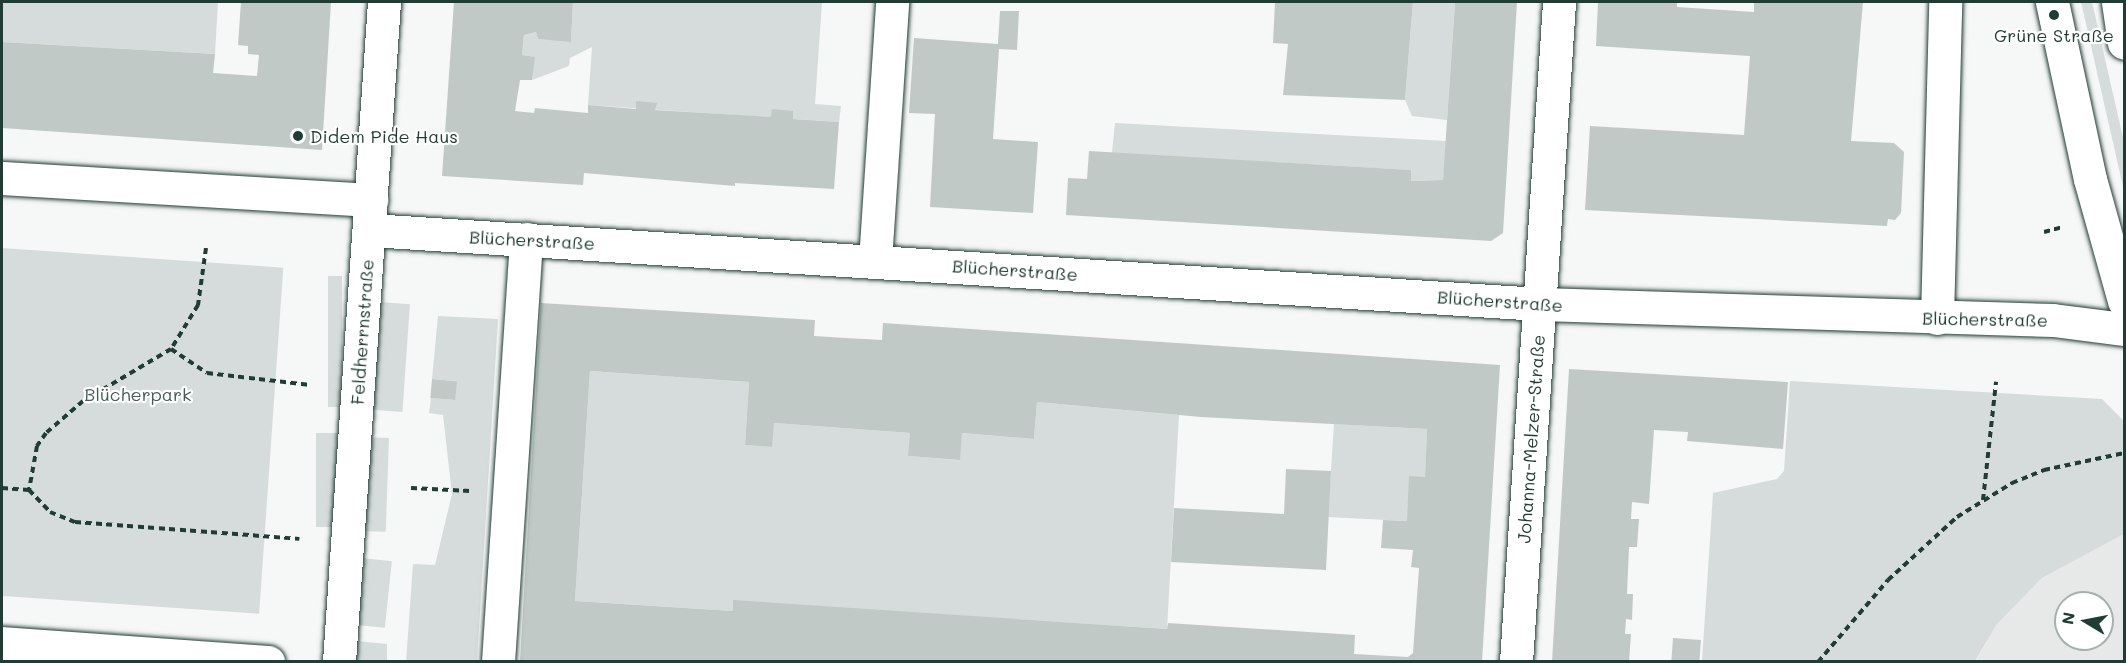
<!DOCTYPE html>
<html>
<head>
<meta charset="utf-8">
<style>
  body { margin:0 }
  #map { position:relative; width:2126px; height:663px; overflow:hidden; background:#f6f7f7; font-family:Mali,sans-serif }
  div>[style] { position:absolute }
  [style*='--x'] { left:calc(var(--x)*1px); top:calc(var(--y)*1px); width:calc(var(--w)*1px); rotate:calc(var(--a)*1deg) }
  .built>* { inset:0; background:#e6e9e8 }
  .green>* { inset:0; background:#d6dcdb; transform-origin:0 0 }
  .building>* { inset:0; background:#c0c9c6; transform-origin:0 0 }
  .path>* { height:4px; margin-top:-2px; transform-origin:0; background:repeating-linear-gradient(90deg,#1f3d34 0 6px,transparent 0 10.5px) }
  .roads { filter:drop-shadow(0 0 2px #1f3d34) drop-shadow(0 0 2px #1f3d34) }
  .minor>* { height:33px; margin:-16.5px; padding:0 16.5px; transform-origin:16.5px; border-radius:16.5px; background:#fff }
  .major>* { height:33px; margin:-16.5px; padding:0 16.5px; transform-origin:16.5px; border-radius:16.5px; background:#fff }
  .dots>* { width:16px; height:16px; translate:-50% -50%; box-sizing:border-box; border:3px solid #fff; border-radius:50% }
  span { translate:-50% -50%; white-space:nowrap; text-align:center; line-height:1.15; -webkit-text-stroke:4.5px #fff; paint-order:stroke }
  .poi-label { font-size:18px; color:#1f3d34 }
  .left { translate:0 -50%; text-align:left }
  .street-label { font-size:18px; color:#1f3d34 }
  .park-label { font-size:18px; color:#445d55 }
  .frame { position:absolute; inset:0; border:3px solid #1f3d34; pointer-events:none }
  .north { position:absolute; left:2054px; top:591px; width:60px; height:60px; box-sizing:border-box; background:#fff; border:2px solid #a5b1ae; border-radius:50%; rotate:280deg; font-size:16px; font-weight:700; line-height:24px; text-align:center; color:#1f3d34 }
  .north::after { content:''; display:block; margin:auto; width:21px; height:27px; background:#1f3d34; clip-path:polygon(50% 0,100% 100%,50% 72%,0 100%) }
</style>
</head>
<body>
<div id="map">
  <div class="built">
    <i style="clip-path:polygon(evenodd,2124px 534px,2124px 661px,1975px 662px,1997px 624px,2042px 578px,2124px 534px,2066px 603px,2102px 603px,2102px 639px,2066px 639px,2066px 603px)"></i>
  </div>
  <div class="green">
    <i style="clip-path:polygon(2px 2px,218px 2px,215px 54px,2px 42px)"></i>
    <i style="clip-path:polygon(573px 2px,822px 2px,815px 104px,841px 106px,839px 122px,588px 105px,592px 47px,570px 58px,569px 66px,532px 80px,534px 57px,522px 55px,524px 35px,536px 32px,538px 39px,571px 41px)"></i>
    <i style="clip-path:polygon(1413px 2px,1455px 2px,1447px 120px,1412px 116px,1405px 100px)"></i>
    <i style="clip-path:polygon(2081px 2px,2092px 2px,2124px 142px,2124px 191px)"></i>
    <i style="clip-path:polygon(1115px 123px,1447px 141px,1443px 180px,1411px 181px,1410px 170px,1112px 153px)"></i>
    <i style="left:2px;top:248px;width:282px;height:347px;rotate:4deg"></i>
    <i style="left:328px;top:276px;width:14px;height:131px"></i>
    <i style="left:379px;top:302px;width:31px;height:108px;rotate:4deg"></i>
    <i style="clip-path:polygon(438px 316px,498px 319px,477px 661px,406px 662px,413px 564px,435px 565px,452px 494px,443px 415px,429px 413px,431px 398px,455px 400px,456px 381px,432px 379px)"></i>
    <i style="clip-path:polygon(590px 371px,749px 382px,745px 445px,771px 447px,774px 423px,910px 433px,909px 456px,959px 460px,962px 433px,1034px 439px,1037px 402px,1179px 415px,1167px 629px,733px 601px,733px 611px,575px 601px)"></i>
    <i style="clip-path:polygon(1790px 381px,2102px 399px,2124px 421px,2124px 534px,2042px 578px,1997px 624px,1975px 661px,1702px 661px,1713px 493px,1777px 479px,1784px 471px)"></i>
    <i style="clip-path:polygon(1334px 424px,1427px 429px,1425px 477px,1407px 521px,1328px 517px)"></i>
    <i style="left:316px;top:433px;width:23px;height:94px"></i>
    <i style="left:363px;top:437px;width:26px;height:94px;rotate:2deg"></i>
    <i style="left:362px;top:558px;width:30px;height:67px;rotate:6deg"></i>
    <i style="clip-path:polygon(357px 641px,387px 644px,387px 661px,356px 662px)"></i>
  </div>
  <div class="building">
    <i style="clip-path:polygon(241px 2px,331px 2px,322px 150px,2px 128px,2px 42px,215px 54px,213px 73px,257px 76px,259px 55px,248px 54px,248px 46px,238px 45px)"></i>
    <i style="clip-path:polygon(454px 2px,573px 2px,571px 42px,538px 39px,536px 32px,524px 35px,522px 55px,535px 57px,532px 80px,520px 80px,515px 111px,534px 113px,535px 108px,588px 113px,588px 105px,636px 109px,636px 101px,657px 103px,655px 110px,771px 117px,772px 109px,793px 111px,793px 119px,839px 122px,834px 189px,735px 183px,735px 186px,584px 173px,583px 185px,442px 176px)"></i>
    <i style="clip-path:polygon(1275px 2px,1413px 2px,1405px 100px,1283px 95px,1288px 44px,1273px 43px)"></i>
    <i style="clip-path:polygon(1455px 2px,1517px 2px,1503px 233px,1491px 241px,1066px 215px,1068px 178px,1087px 179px,1089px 151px,1411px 170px,1411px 181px,1443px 180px)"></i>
    <i style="clip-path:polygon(1598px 2px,1677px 2px,1677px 7px,1754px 12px,1754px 2px,1863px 2px,1851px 141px,1894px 143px,1904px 152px,1901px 213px,1895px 220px,1888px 219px,1887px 226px,1585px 210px,1590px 126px,1744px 135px,1750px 56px,1596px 46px)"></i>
    <i style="clip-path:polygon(1000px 11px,1019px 11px,1017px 50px,999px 49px,993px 139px,1038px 142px,1033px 213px,930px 207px,935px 114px,909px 113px,914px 38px,998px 44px)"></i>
    <i style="clip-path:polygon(evenodd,541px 303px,815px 320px,814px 336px,846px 338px,882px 340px,883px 323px,1500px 365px,1482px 662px,520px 661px,541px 303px,590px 371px,749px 382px,745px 445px,772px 447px,774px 423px,910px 433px,908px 456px,960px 460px,962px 433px,1034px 439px,1037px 402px,1201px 417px,1427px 429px,1425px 477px,1409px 476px,1407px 521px,1383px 520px,1381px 548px,1413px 550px,1411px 567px,1419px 568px,1413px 653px,1408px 657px,1354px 654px,1355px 635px,1168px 623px,1167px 629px,733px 600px,733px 611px,575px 601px,590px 371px)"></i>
    <i style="clip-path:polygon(1569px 369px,1788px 382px,1783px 449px,1687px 441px,1688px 432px,1654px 430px,1649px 504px,1632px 502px,1631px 519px,1639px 519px,1637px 547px,1629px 547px,1627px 594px,1633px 594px,1632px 620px,1626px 619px,1625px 634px,1631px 634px,1629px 662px,1552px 662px)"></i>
    <i style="left:432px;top:379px;width:25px;height:19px;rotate:5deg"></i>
    <i style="clip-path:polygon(1286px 469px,1331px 471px,1326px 570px,1171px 562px,1174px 508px,1284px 514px)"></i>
    <i style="left:1673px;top:638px;width:28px;height:24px;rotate:4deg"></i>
  </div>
  <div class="path">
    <i style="--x:2044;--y:232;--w:20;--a:-15"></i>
    <i style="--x:206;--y:248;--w:58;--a:98"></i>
    <i style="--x:198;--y:305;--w:52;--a:121.5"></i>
    <i style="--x:171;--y:349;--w:102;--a:149.4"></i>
    <i style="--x:83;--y:401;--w:49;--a:139.1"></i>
    <i style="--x:46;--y:433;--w:16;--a:125"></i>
    <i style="--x:37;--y:446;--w:45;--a:100.3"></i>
    <i style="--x:29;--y:490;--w:30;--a:46"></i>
    <i style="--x:50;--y:512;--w:27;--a:22"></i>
    <i style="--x:75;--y:522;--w:225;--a:4.3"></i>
    <i style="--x:171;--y:349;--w:43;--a:33.7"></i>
    <i style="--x:207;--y:373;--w:104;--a:6.6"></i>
    <i style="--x:2;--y:488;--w:27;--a:4"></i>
    <i style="--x:411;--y:488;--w:59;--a:2.9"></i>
    <i style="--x:1983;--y:500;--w:119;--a:-83.7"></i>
    <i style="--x:1818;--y:662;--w:108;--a:-49.5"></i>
    <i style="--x:1888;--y:580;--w:93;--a:-42.4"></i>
    <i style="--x:1957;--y:517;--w:65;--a:-31.7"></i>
    <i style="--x:2012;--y:483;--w:35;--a:-22"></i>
    <i style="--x:2044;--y:470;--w:82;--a:-12"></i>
  </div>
  <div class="roads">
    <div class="minor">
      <i style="--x:2;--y:178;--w:370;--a:3.4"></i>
      <i style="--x:370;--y:230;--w:1173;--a:3.62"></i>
      <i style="--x:1541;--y:304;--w:512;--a:1.79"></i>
      <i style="--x:2053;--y:320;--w:72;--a:7.2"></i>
      <i style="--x:875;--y:261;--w:260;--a:-86.2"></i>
      <i style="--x:1937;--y:318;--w:316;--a:-88.5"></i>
      <i style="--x:2;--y:643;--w:267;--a:4.1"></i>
      <i style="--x:339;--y:662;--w:662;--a:-86.1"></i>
      <i style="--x:498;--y:662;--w:424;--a:-86.2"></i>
      <i style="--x:1516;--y:662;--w:661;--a:-86.27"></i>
    </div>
    <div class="major">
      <i style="--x:2052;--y:2;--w:181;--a:77.9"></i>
      <i style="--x:2090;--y:179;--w:127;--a:74.4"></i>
      <i style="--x:2118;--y:2;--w:41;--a:81.7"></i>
    </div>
  </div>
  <div class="dots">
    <i style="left:2054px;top:15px;background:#1f3d34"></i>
    <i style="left:298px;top:136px;background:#1f3d34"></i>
  </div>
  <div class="poi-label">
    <span style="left:2054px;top:35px">Grüne Straße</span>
    <span class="left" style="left:310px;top:136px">Didem Pide Haus</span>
  </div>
  <div class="street-label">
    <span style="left:532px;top:240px;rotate:3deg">Blücherstraße</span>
    <span style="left:1015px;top:270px;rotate:4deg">Blücherstraße</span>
    <span style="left:1500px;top:301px;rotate:4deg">Blücherstraße</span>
    <span style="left:1985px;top:319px;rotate:1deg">Blücherstraße</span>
    <span style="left:362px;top:332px;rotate:-86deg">Feldherrnstraße</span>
    <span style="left:1531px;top:439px;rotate:-86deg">Johanna-Melzer-Straße</span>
  </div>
  <div class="park-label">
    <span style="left:138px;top:394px">Blücherpark</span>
  </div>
  <div class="frame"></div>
  <div class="north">N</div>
</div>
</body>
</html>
